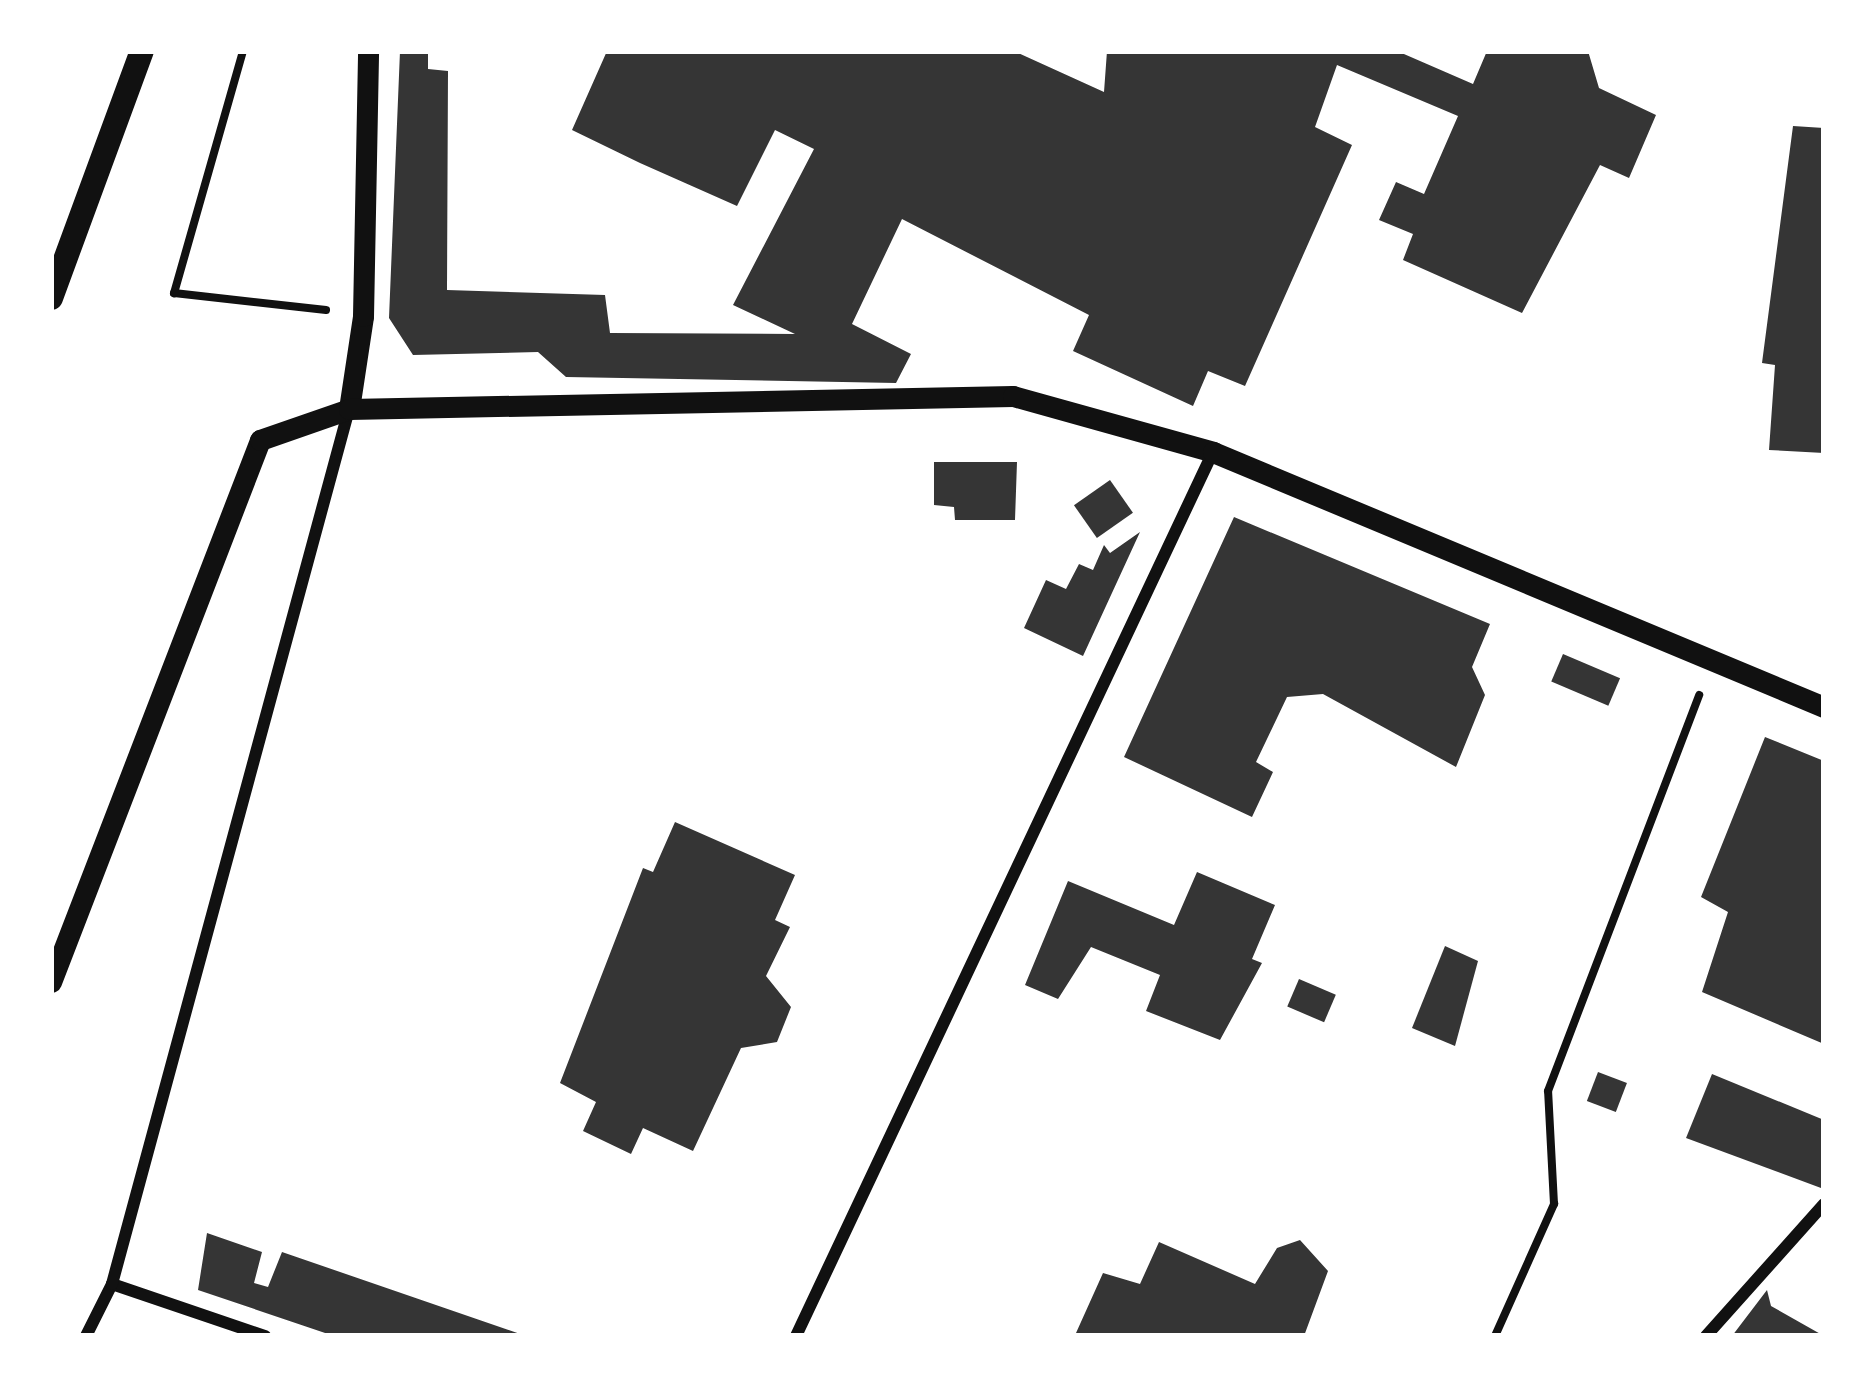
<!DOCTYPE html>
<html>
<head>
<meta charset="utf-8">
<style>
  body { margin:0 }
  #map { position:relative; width:1875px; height:1387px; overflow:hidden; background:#fff; font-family:Ubuntu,sans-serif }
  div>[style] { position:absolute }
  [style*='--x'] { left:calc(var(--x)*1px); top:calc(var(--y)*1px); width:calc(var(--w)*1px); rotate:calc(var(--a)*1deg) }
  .building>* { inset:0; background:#353535; transform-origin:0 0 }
  .path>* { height:8px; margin:-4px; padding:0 4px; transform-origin:4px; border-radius:4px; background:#111 }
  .minor>* { height:12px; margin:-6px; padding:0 6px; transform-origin:6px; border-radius:6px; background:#111 }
  .tertiary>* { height:21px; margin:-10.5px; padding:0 10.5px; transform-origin:10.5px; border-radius:10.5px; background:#111 }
  .secondary>* { height:24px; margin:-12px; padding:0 12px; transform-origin:12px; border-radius:12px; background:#111 }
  span { translate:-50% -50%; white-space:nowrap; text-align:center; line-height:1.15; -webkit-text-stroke:10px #fff; paint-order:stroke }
  .frame { position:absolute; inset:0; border:54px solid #fff; pointer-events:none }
</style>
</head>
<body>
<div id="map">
  <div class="building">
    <i style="clip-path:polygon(400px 51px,428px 51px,428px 69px,448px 71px,447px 290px,605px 295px,610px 333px,795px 334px,733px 305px,814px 149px,775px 130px,737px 206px,640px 163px,572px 130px,607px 51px,1014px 51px,1104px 92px,1107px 51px,1397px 51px,1473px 84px,1487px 51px,1588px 51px,1599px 88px,1656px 115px,1629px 178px,1600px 165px,1522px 313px,1403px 260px,1413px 234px,1379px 220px,1396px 182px,1424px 194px,1458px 116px,1337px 65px,1315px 127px,1352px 145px,1245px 386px,1208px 371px,1193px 406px,1073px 351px,1089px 315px,902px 219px,852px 324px,911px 354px,896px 383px,566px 377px,538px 352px,413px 355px,389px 318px)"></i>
    <i style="clip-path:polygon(1793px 126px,1824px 128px,1824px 453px,1769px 450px,1775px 365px,1762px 363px)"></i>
    <i style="clip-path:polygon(934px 462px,1017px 462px,1015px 520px,955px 520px,954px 507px,934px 505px)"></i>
    <i style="left:1110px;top:480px;width:40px;height:44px;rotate:55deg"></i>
    <i style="clip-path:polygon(1234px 517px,1490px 624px,1472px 667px,1485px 695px,1456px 767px,1323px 694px,1287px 697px,1256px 762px,1273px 772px,1252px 817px,1124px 757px)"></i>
    <i style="clip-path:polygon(1140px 532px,1083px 656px,1024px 628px,1046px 580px,1066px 589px,1079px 564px,1093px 570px,1104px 545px,1110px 553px)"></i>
    <i style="left:1563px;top:654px;width:62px;height:30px;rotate:23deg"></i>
    <i style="clip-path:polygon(1765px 737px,1824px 761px,1824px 1044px,1702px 992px,1728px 912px,1701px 897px)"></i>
    <i style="clip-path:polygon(675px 822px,795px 875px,775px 920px,790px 927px,766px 976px,791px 1007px,777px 1042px,741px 1048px,693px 1151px,643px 1128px,631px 1154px,583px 1131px,596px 1102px,560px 1083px,643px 868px,653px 872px)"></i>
    <i style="clip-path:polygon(1197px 872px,1275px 905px,1252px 959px,1262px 963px,1220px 1040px,1146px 1011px,1160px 975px,1091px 947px,1058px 999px,1025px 985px,1068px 881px,1174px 925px)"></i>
    <i style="clip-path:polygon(1445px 946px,1478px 961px,1455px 1046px,1412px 1028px)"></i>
    <i style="left:1299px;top:979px;width:40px;height:30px;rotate:23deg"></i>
    <i style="left:1598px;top:1072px;width:31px;height:31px;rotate:21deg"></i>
    <i style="clip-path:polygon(1712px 1074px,1824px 1120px,1821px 1188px,1686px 1138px)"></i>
    <i style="clip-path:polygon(207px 1233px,262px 1252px,254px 1283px,268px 1287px,282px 1252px,526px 1336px,334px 1336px,198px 1290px)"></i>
    <i style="clip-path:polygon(1300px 1240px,1328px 1271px,1304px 1336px,1076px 1333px,1103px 1273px,1140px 1284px,1159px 1242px,1255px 1284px,1277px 1248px)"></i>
    <i style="clip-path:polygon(1767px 1290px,1771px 1306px,1824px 1336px,1732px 1336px)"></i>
  </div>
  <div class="path">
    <i style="--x:243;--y:51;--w:252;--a:105.9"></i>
    <i style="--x:174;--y:293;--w:153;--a:6.4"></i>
    <i style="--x:1495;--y:1336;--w:145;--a:-65.9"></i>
    <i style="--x:1554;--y:1204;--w:113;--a:-93"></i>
    <i style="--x:1548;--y:1091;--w:424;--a:-69.1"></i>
  </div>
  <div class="minor">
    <i style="--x:112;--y:1284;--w:162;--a:18.8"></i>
    <i style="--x:86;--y:1336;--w:58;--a:-63.4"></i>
    <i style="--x:112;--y:1284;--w:907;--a:-74.84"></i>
    <i style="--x:796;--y:1336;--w:977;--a:-64.75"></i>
    <i style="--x:1706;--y:1336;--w:177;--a:-48.2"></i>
  </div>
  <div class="tertiary">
    <i style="--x:349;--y:409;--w:94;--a:-81.4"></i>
    <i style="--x:363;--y:316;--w:265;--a:-88.9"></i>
    <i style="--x:51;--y:982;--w:581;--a:-68.91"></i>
    <i style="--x:260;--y:440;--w:94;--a:-19.2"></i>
    <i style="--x:349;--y:409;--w:664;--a:-1.12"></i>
    <i style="--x:1013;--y:396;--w:208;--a:15.6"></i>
    <i style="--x:1213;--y:452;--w:662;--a:22.65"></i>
  </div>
  <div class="secondary">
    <i style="--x:51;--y:298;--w:263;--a:-69.8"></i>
  </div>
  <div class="frame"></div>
</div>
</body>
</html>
